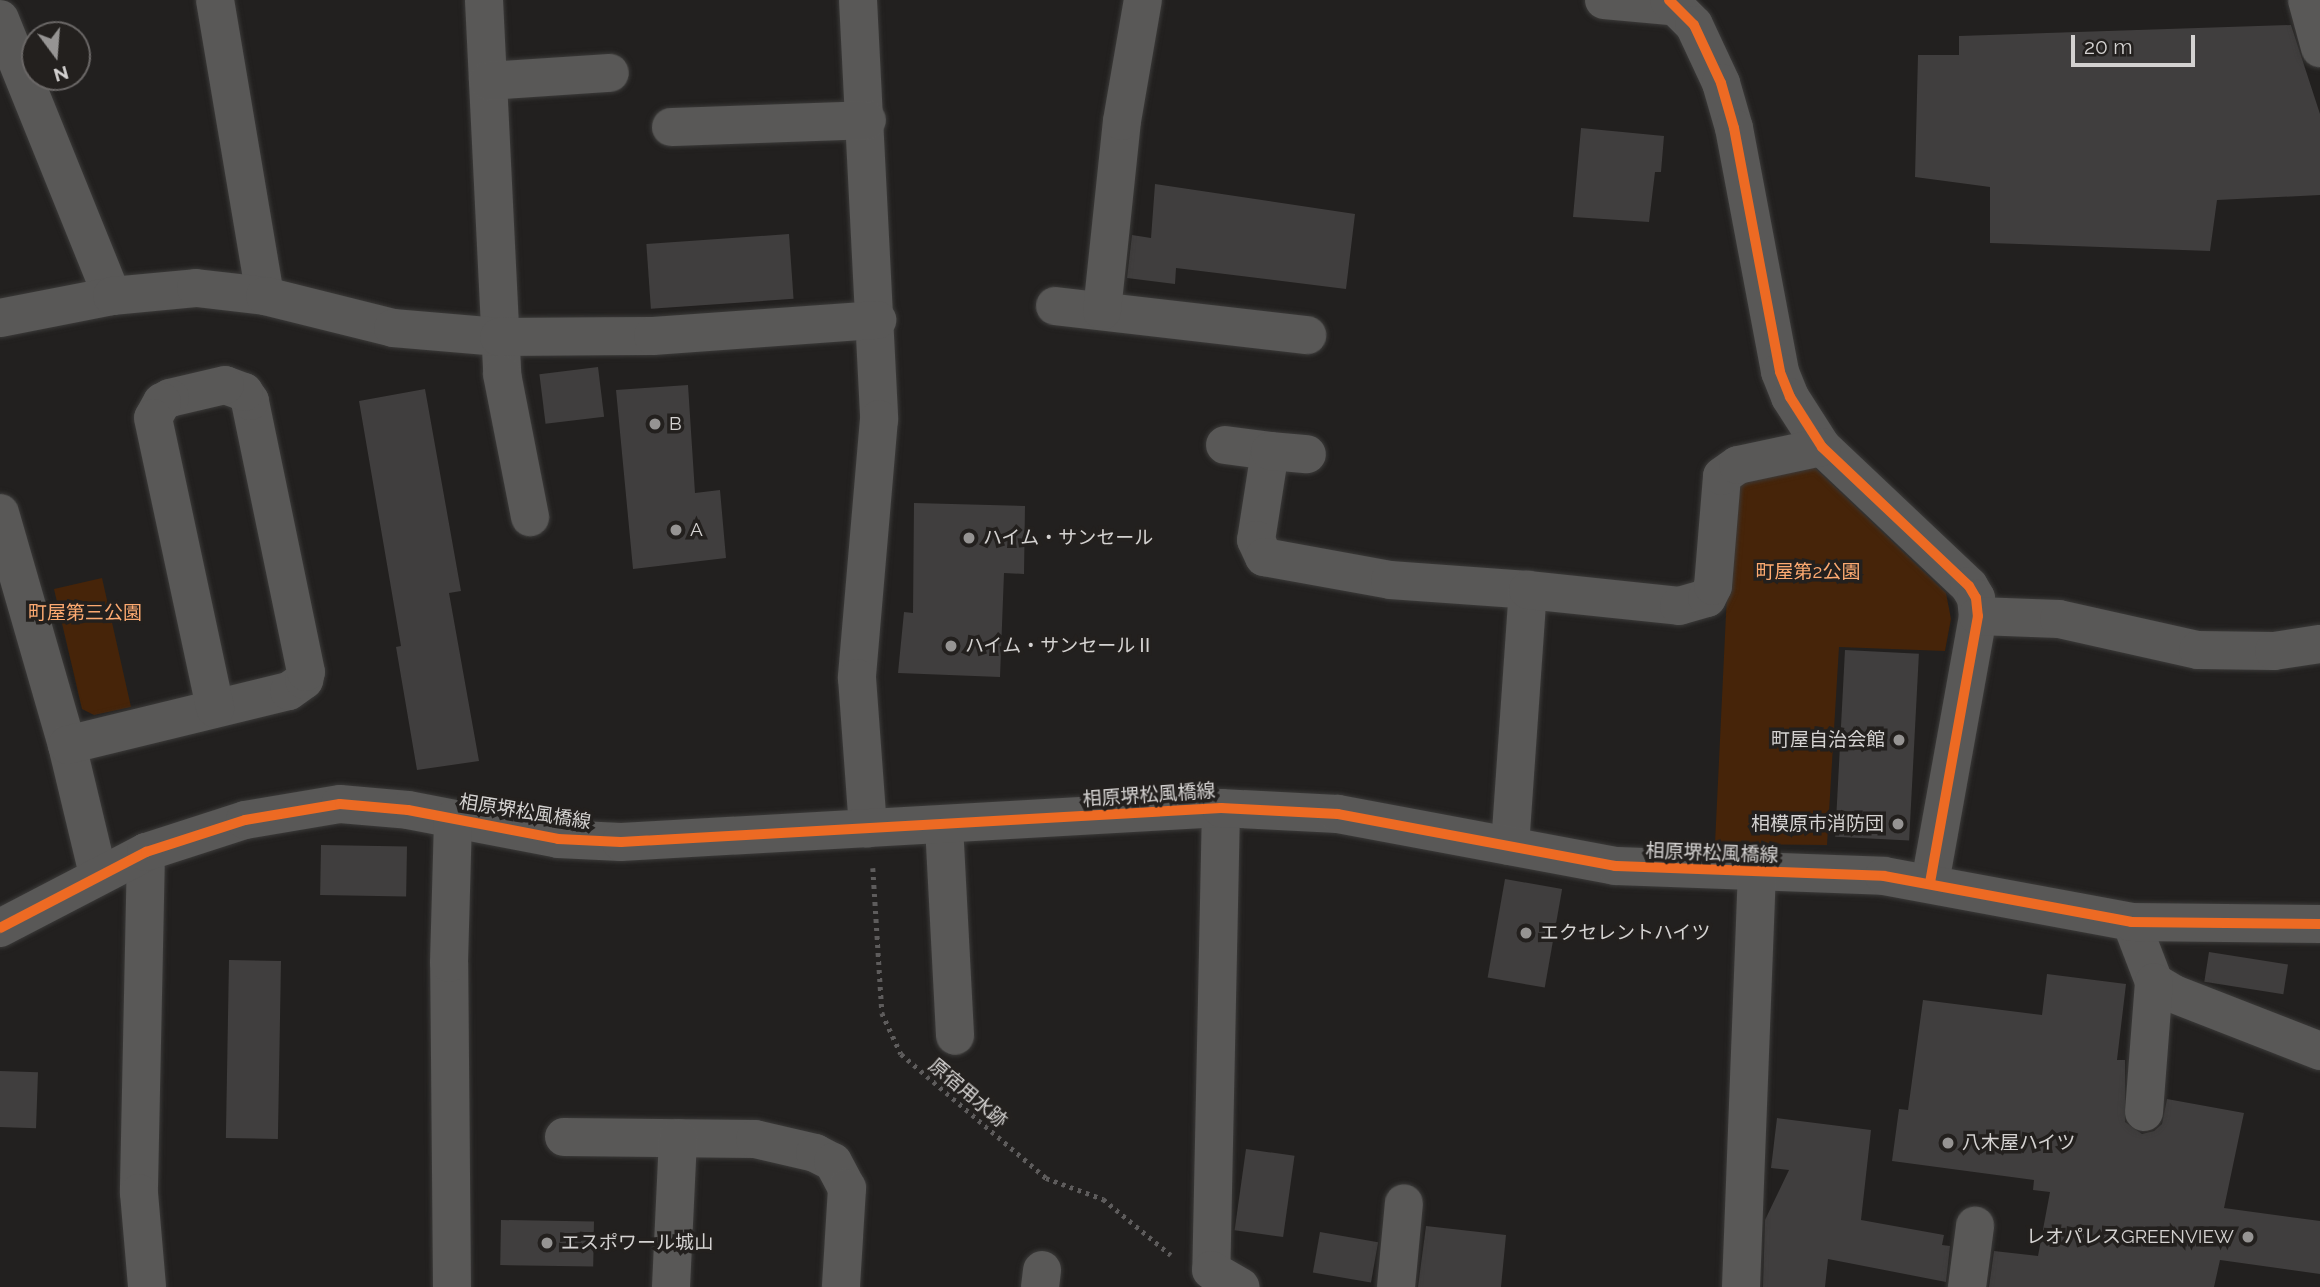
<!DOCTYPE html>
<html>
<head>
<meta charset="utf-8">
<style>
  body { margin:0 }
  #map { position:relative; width:2320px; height:1287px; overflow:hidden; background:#22201f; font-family:Raleway,"Noto Sans JP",sans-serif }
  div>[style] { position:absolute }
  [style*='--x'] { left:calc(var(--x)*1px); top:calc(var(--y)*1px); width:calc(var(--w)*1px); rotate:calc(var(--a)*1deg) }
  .green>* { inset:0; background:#462409 }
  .building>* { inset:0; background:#403e3e; transform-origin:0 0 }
  .path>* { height:4.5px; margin-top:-2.25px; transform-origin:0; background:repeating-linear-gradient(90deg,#5e5c5c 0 3.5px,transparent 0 8.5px) }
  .roads { filter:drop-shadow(0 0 2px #3b3a39) drop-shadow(0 0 2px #3b3a39) }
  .minor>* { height:38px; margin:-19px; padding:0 19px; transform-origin:19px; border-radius:19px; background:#595857 }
  .cycleway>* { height:10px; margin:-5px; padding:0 5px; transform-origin:5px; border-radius:5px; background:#ed6a23 }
  .dots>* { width:19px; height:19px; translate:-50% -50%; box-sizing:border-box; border:4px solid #23201e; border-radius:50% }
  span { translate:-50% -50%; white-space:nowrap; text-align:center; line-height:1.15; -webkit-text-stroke:7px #23201e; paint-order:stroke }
  .poi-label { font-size:19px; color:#d4d2d1 }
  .left { translate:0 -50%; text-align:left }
  .right { translate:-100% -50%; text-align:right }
  .park-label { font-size:19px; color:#fdaa71 }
  .street-label { font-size:19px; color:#d4d2d1 }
  .north { position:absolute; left:21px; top:21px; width:70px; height:70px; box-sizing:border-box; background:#23201e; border:2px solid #6a6766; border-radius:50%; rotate:164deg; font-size:19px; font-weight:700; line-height:28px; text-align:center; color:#d4d2d1 }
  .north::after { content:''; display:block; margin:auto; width:24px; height:32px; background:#969493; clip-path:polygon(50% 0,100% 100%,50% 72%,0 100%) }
  .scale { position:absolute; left:2071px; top:35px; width:124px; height:32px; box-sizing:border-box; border:4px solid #d4d2d1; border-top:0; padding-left:9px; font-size:21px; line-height:24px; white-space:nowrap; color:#d4d2d1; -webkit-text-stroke:5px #23201e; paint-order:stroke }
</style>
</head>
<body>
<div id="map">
  <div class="green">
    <i style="clip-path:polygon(1814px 467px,1946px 593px,1951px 619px,1945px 651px,1839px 647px,1827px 845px,1715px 844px,1732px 489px,1745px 479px)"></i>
    <i style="clip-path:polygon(102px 578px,131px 707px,94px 715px,82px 709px,54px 589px)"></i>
  </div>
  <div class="building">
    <i style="clip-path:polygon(2291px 25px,2320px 114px,2320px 195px,2217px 200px,2210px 251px,1990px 243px,1990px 187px,1915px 177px,1918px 55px,1959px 55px,1959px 36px)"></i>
    <i style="clip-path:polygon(1581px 128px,1664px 136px,1661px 172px,1655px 172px,1649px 222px,1573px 217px)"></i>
    <i style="clip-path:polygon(1155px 184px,1355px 214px,1346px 289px,1176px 268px,1175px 284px,1127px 278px,1132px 235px,1151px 238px)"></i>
    <i style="left:789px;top:234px;width:65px;height:143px;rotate:86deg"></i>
    <i style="left:598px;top:367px;width:50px;height:59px;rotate:83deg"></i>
    <i style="clip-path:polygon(688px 385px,695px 493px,720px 490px,726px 558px,633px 569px,616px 390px)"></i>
    <i style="clip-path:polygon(425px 389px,461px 591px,449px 593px,479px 761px,417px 770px,396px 647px,401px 646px,359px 401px)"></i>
    <i style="clip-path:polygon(914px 503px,1025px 506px,1024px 574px,1004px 573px,1000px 677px,898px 673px,904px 612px,913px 613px)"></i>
    <i style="left:1845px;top:650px;width:74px;height:187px;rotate:3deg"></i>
    <i style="left:321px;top:845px;width:86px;height:50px;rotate:1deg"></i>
    <i style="left:1505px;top:879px;width:58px;height:100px;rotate:10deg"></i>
    <i style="left:2209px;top:952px;width:80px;height:30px;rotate:9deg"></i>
    <i style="left:229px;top:960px;width:52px;height:178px;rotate:1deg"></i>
    <i style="clip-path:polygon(2047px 974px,2126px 984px,2117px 1060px,2125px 1060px,2125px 1122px,2142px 1134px,2154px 1131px,2162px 1124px,2167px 1099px,2244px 1113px,2224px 1208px,2320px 1221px,2320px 1274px,2220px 1260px,2214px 1287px,1989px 1287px,1994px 1251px,2038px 1256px,2050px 1192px,2033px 1190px,2034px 1180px,1892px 1161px,1899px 1109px,1908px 1110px,1923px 1000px,2042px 1015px)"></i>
    <i style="left:0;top:1071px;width:38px;height:56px;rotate:2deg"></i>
    <i style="clip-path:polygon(1777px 1118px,1871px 1130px,1861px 1220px,1944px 1235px,1942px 1245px,1950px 1246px,1946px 1282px,1828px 1259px,1825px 1287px,1763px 1287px,1765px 1220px,1789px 1170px,1771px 1168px)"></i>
    <i style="left:1246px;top:1149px;width:49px;height:82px;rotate:8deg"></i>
    <i style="left:501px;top:1220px;width:93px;height:45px;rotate:1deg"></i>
    <i style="clip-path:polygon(1426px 1226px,1506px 1235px,1501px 1287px,1418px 1287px)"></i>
    <i style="left:1320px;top:1232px;width:59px;height:41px;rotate:10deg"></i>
  </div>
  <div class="path">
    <i style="--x:873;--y:868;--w:145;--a:86.4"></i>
    <i style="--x:882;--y:1013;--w:45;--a:65.1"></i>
    <i style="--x:901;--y:1054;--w:191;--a:40.5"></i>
    <i style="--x:1046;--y:1178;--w:61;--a:20.2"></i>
    <i style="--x:1103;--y:1199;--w:88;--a:39.5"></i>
  </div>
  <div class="roads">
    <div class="minor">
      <i style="--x:215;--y:0;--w:300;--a:80.4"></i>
      <i style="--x:484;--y:0;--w:374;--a:87.2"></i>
      <i style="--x:502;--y:374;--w:146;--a:78.9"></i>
      <i style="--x:858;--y:0;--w:420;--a:87.1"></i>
      <i style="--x:879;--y:419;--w:260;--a:94.9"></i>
      <i style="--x:857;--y:678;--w:151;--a:85.8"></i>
      <i style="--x:1604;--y:0;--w:66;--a:5.2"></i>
      <i style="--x:1669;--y:0;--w:35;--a:45"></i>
      <i style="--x:1694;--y:25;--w:64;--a:65"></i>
      <i style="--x:1721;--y:83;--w:47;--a:73.9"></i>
      <i style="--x:1734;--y:128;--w:248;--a:79.3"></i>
      <i style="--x:1780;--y:372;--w:27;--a:68"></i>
      <i style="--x:1790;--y:397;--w:59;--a:57.4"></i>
      <i style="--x:1822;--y:447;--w:202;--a:43.4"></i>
      <i style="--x:1969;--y:586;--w:14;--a:60"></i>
      <i style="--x:1976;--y:598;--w:18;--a:84"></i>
      <i style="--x:1978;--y:616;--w:271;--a:100.2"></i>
      <i style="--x:2307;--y:0;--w:50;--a:74.8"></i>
      <i style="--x:0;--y:19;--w:299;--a:68"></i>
      <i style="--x:488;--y:81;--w:122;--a:-3.8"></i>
      <i style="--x:671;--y:127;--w:196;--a:-2"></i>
      <i style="--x:1055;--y:306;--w:254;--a:6.6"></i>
      <i style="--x:1102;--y:311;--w:191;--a:-84"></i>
      <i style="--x:1122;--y:121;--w:123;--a:-80.2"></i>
      <i style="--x:0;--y:318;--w:114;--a:-11.1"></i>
      <i style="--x:112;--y:296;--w:84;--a:-5.4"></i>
      <i style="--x:196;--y:288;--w:69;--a:6.6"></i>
      <i style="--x:265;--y:296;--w:132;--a:14"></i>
      <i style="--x:393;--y:328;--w:106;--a:4.9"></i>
      <i style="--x:499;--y:337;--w:154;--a:-0.4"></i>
      <i style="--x:653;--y:336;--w:225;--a:-4.1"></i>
      <i style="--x:1225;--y:445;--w:45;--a:7.6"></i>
      <i style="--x:1270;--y:451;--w:90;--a:98.9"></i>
      <i style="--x:1256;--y:540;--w:19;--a:65"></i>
      <i style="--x:1264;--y:557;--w:128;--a:10.3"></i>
      <i style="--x:1390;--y:580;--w:138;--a:4.1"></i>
      <i style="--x:1270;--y:451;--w:37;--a:5"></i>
      <i style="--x:0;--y:513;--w:241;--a:73.9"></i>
      <i style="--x:67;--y:745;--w:133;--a:76.5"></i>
      <i style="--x:1978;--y:616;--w:81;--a:2.1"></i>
      <i style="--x:2059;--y:619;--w:142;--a:12.6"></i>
      <i style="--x:2198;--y:650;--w:76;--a:0.8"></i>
      <i style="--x:2274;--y:651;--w:47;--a:-8.7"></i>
      <i style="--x:67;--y:745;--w:228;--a:-13.7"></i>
      <i style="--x:289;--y:691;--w:19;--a:-36"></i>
      <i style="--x:304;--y:680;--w:8;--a:-76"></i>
      <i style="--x:306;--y:672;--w:277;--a:-101.7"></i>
      <i style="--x:250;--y:401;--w:11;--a:-124"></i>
      <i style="--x:244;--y:392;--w:20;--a:-160"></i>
      <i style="--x:225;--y:385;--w:57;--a:166.7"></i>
      <i style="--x:170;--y:398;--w:9;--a:153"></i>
      <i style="--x:162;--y:402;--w:18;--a:119"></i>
      <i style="--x:153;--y:418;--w:297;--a:77.9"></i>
      <i style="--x:1221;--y:808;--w:462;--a:91.2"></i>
      <i style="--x:1211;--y:1270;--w:34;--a:30"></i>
      <i style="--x:944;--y:825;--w:211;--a:87"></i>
      <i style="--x:1510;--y:846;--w:257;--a:-86"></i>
      <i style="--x:1528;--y:590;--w:152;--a:6"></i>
      <i style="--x:1679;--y:606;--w:29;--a:-16"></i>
      <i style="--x:1707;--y:598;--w:13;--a:-63"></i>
      <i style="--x:1713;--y:586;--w:110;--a:-85.3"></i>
      <i style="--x:1722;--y:476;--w:19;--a:-35"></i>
      <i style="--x:1738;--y:465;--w:86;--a:-12.1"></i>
      <i style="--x:146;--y:852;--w:341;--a:91.2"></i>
      <i style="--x:139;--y:1193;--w:94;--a:85.1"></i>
      <i style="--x:2131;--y:922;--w:64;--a:69"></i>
      <i style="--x:2154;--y:982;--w:23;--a:31"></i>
      <i style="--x:2174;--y:994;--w:157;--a:21.3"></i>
      <i style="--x:0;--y:928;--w:165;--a:-27.5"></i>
      <i style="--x:146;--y:852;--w:104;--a:-17.9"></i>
      <i style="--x:245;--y:820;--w:96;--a:-9.6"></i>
      <i style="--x:340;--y:804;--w:68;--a:5"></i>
      <i style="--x:408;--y:810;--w:153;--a:10.9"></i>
      <i style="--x:558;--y:839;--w:63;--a:2.7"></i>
      <i style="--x:621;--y:842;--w:601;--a:-3.24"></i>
      <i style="--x:1221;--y:808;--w:117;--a:2.9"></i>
      <i style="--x:1338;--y:814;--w:282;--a:10.6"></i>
      <i style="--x:1615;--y:866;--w:269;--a:2.1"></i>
      <i style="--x:1884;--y:876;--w:251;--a:10.5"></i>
      <i style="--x:2131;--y:922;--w:189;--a:0.6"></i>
      <i style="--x:2144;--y:1112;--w:130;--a:-85.6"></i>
      <i style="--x:564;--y:1137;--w:191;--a:0.6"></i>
      <i style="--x:755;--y:1139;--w:62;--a:13.1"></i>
      <i style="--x:815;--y:1153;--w:20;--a:27"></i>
      <i style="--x:833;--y:1162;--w:30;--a:62"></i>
      <i style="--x:847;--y:1188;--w:99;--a:93.5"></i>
      <i style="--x:452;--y:1287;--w:324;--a:-90.5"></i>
      <i style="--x:449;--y:963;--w:144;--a:-88.4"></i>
      <i style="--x:671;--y:1287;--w:149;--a:-87.3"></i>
      <i style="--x:1040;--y:1287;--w:17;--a:-83"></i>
      <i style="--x:1396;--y:1287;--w:84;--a:-84.6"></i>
      <i style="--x:1741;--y:1287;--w:415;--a:-87.8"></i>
      <i style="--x:1967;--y:1287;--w:62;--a:-82.5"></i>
    </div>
  </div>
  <div class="cycleway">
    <i style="--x:1669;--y:0;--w:35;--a:45"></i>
    <i style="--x:1694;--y:25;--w:64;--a:65"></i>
    <i style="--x:1721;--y:83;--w:47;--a:73.9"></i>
    <i style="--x:1734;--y:128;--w:248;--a:79.3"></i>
    <i style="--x:1780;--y:372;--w:27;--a:68"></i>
    <i style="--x:1790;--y:397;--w:59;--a:57.4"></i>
    <i style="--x:1822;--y:447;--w:202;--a:43.4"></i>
    <i style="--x:1969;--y:586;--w:14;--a:60"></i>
    <i style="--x:1976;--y:598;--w:18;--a:84"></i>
    <i style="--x:1978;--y:616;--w:271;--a:100.2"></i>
    <i style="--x:0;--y:928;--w:165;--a:-27.5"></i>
    <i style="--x:146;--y:852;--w:104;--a:-17.9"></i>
    <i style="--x:245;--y:820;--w:96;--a:-9.6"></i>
    <i style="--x:340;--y:804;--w:68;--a:5"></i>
    <i style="--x:408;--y:810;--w:153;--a:10.9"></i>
    <i style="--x:558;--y:839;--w:63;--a:2.7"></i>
    <i style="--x:621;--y:842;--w:601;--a:-3.24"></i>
    <i style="--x:1221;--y:808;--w:117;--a:2.9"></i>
    <i style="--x:1338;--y:814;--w:282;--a:10.6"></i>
    <i style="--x:1615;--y:866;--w:269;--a:2.1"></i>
    <i style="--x:1884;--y:876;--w:251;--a:10.5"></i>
    <i style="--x:2131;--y:922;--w:189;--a:0.6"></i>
  </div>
  <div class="dots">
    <i style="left:655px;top:424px;background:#969493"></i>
    <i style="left:676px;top:530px;background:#969493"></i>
    <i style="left:969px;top:538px;background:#969493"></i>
    <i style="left:951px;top:646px;background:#969493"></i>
    <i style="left:1899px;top:740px;background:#969493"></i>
    <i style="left:1898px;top:824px;background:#969493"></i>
    <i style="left:1526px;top:933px;background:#969493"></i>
    <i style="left:1948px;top:1143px;background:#969493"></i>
    <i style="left:2248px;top:1237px;background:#969493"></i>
    <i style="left:547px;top:1243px;background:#969493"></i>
  </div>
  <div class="poi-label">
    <span class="left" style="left:669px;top:424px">B</span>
    <span class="left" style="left:690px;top:530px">A</span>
    <span class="left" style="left:983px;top:538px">ハイム・サンセール</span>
    <span class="left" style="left:965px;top:646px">ハイム・サンセールⅡ</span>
    <span class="right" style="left:1885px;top:740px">町屋自治会館</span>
    <span class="right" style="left:1884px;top:824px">相模原市消防団</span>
    <span class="left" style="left:1540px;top:933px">エクセレントハイツ</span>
    <span class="left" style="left:1962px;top:1143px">八木屋ハイツ</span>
    <span class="right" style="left:2234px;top:1237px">レオパレスGREENVIEW</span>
    <span class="left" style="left:561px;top:1243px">エスポワール城山</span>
  </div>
  <div class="park-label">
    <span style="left:1808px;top:572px">町屋第2公園</span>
    <span style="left:85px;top:613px">町屋第三公園</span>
  </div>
  <div class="street-label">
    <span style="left:1149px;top:795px;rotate:-4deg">相原堺松風橋線</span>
    <span style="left:525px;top:812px;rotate:9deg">相原堺松風橋線</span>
    <span style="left:1712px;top:853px;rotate:2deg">相原堺松風橋線</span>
    <span style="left:968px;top:1093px;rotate:40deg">原宿用水跡</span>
  </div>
  <div class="north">N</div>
  <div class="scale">20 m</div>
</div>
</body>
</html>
